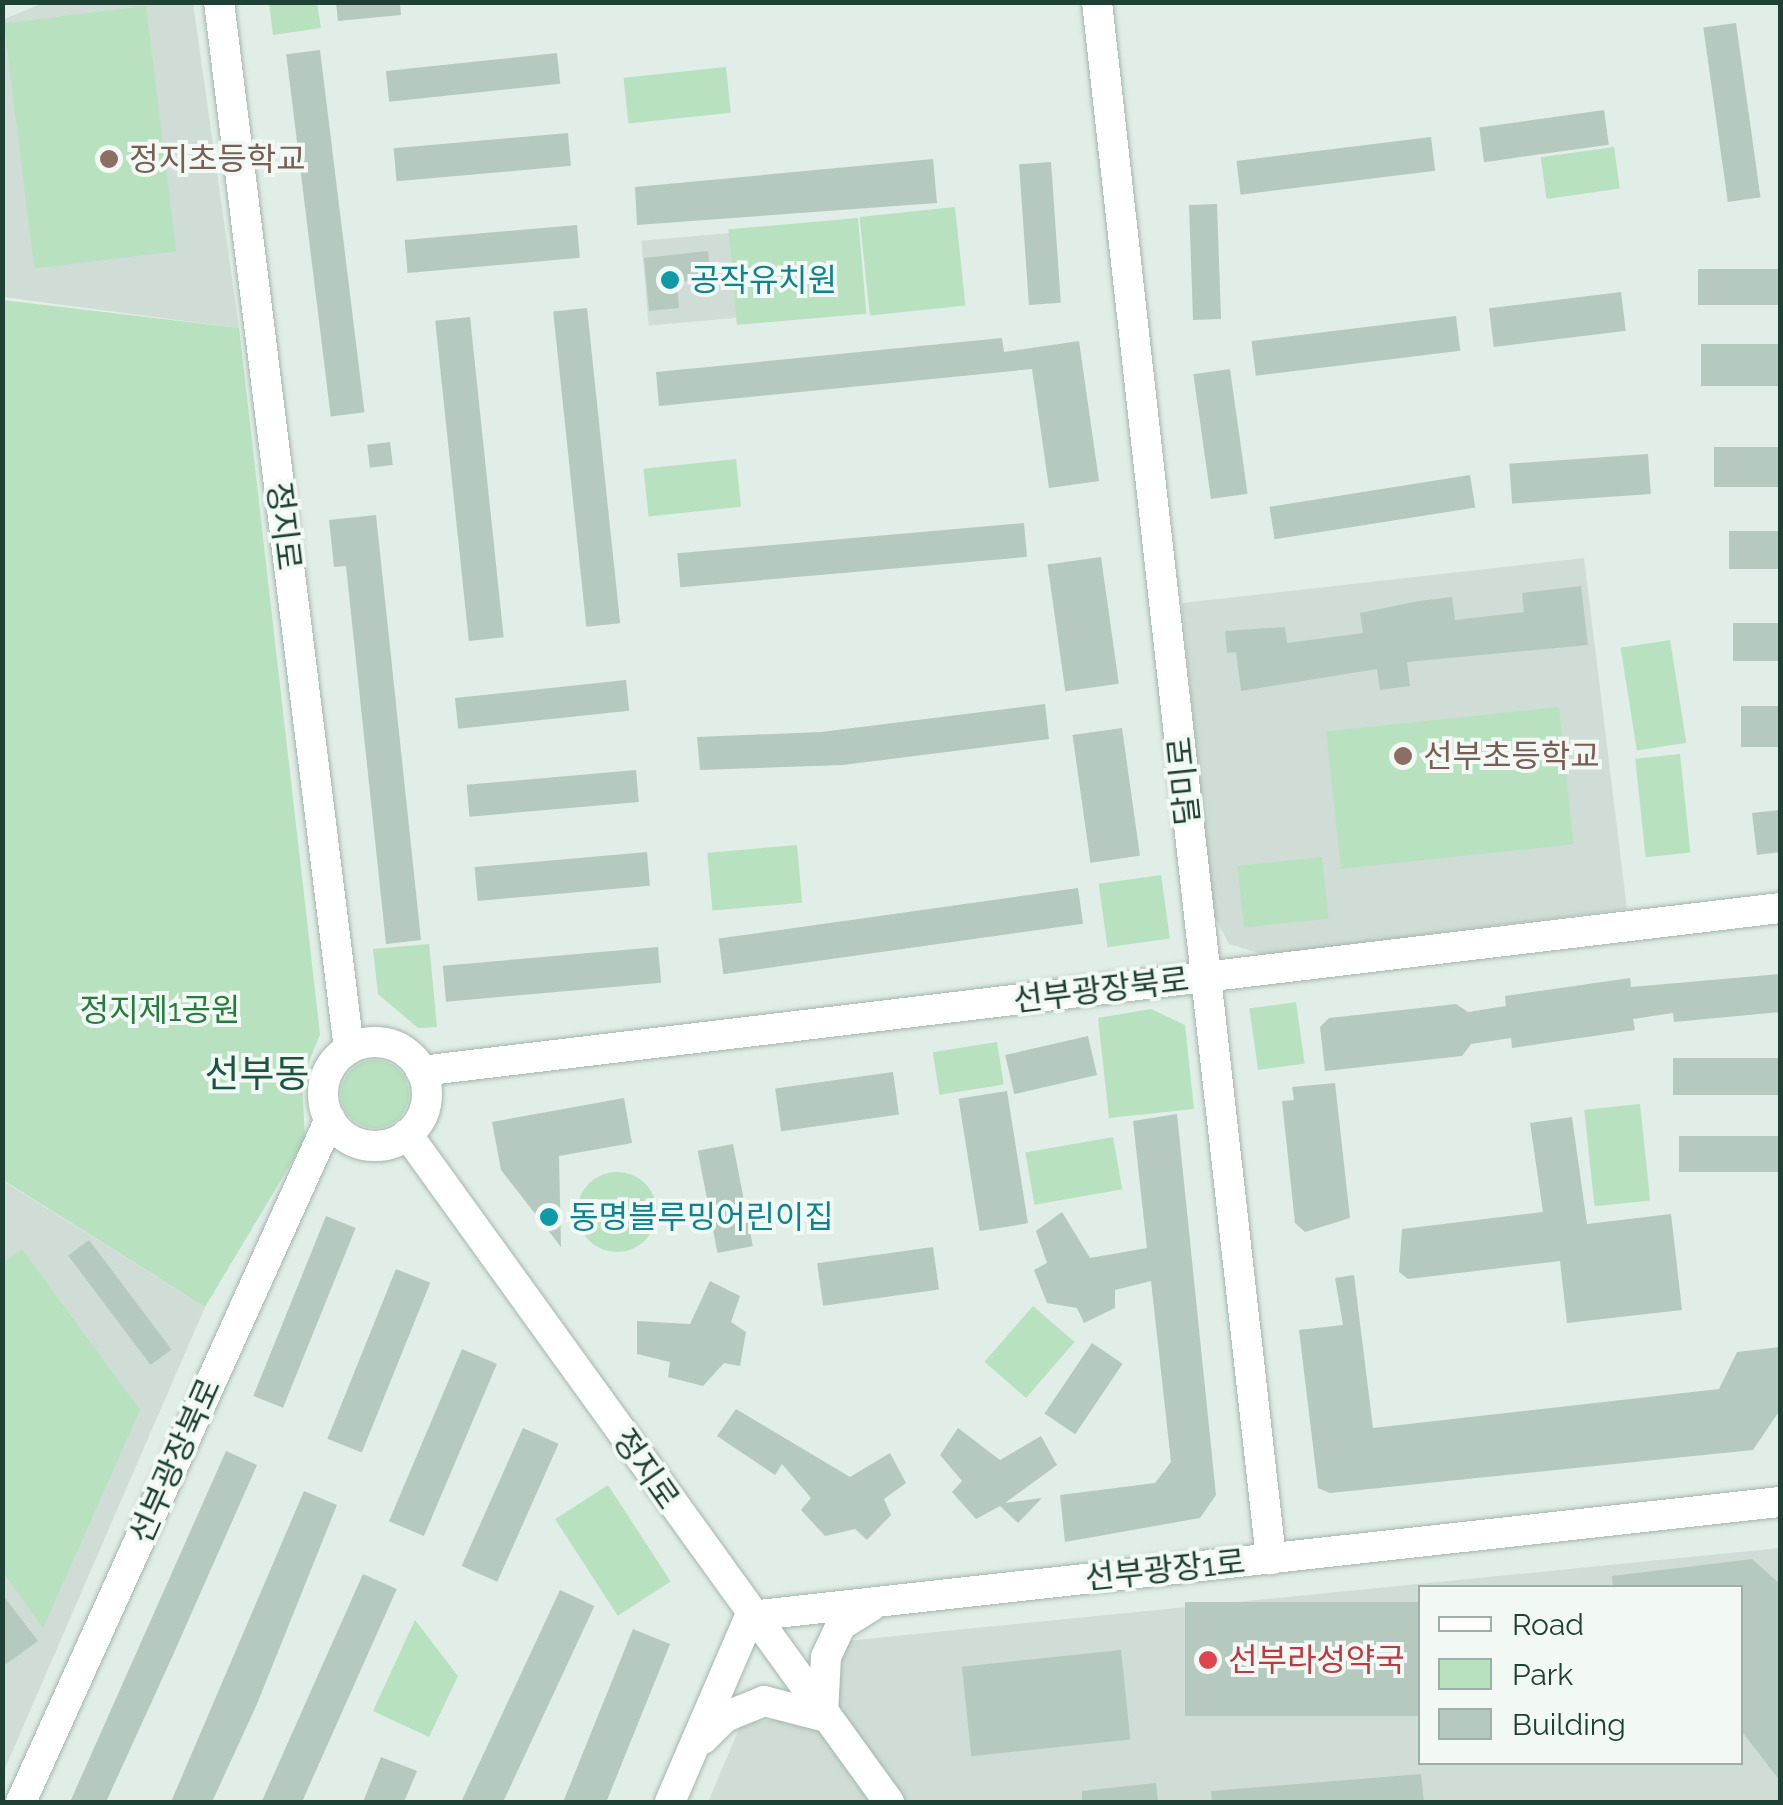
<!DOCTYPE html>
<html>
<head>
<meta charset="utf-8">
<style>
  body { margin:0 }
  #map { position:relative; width:1783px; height:1805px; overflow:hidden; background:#e1ede7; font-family:Raleway,"Noto Sans KR",sans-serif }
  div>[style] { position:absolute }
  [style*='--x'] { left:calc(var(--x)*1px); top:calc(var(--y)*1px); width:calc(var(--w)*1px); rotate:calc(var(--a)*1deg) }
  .built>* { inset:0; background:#cfddd6; transform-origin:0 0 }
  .green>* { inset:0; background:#b8e1bf; transform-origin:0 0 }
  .round { border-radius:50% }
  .building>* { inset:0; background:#b6c9bf; transform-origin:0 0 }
  .roads { filter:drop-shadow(0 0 2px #a3b6ae) drop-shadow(0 0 2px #a3b6ae) }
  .minor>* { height:30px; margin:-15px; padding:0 15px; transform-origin:15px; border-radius:15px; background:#fff }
  .minor>.ring { margin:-15px; padding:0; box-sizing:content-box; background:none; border:30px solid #fff; border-radius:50% }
  .dots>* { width:28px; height:28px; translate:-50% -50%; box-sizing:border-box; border:5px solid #f2f9f5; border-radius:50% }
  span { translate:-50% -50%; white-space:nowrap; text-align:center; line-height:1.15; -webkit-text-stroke:8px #f2f9f5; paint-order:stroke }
  .education-label { font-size:32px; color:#785e54 }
  .left { translate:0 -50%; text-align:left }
  .culture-label { font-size:32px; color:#0d838f }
  .street-label { font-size:32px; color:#1f4034 }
  .park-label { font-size:32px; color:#257c3e }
  .health-label { font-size:32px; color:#be3a42 }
  .quarter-label { font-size:38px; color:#195540 }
  .frame { position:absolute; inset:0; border:5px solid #1f4034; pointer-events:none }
  .legend { position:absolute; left:1418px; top:1585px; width:325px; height:180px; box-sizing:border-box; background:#f2f9f5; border:2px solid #9eafa8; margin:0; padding:12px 18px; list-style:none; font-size:30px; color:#1f4034 }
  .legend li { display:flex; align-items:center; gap:20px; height:50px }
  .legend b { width:50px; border:2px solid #9eafa8 }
</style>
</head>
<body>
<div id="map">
  <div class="built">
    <i style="clip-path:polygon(43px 3px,193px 3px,239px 328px,3px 297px,2px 20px)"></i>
    <i style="left:730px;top:233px;width:85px;height:89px;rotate:85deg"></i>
    <i style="clip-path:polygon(1584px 558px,1627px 909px,1266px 955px,1229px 944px,1212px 911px,1182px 603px)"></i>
    <i style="clip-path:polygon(3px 1181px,205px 1307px,3px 1773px)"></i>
    <i style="clip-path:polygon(evenodd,1780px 1548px,1780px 1802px,708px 1802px,741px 1724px,817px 1714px,846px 1641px,1780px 1548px,1420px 1588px,1740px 1588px,1740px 1762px,1420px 1762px,1420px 1588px)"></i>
  </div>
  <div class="green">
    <i style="clip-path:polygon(269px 3px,317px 3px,321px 28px,273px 35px)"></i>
    <i style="left:146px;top:6px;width:247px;height:143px;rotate:83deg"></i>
    <i style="left:726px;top:67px;width:46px;height:103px;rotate:84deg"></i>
    <i style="left:1614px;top:147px;width:42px;height:74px;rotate:82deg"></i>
    <i style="left:955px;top:207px;width:99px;height:96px;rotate:84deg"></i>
    <i style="left:858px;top:218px;width:96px;height:130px;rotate:85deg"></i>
    <i style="clip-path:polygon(2px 300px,239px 328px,320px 1034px,302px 1080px,305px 1140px,205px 1307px,3px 1180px)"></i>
    <i style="left:736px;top:459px;width:48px;height:93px;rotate:84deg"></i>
    <i style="left:1670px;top:640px;width:104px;height:50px;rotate:81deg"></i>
    <i style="left:1559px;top:707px;width:138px;height:234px;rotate:84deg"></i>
    <i style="left:1680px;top:754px;width:99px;height:45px;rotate:84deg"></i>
    <i style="left:797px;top:845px;width:58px;height:90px;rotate:85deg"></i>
    <i style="left:1322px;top:857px;width:62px;height:85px;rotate:84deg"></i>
    <i style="left:1161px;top:875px;width:64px;height:63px;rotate:82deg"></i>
    <i style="clip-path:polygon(429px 944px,437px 1027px,418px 1028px,378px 994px,373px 949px)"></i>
    <i style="left:1296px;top:1002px;width:62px;height:47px;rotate:82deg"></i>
    <i style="clip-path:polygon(1151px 1009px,1185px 1025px,1194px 1109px,1109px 1118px,1098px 1018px)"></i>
    <i style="left:997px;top:1042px;width:43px;height:65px;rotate:81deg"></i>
    <i class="round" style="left:341px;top:1060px;width:68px;height:68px"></i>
    <i style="left:1640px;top:1104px;width:97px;height:56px;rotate:84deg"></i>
    <i style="left:1113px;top:1137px;width:53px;height:89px;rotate:80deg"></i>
    <i class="round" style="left:577px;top:1172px;width:80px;height:80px"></i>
    <i style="clip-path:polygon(22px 1249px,140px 1410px,43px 1628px,3px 1572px,3px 1263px)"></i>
    <i style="left:1033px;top:1306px;width:55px;height:74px;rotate:41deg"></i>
    <i style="left:608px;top:1485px;width:115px;height:63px;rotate:57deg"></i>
    <i style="clip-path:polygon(415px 1620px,458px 1676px,429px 1737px,373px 1711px)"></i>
  </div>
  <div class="building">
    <i style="clip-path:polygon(336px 2px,400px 2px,401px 15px,338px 21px)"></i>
    <i style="left:1736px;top:23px;width:176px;height:33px;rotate:82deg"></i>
    <i style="left:320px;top:50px;width:365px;height:34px;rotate:83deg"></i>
    <i style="left:557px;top:53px;width:31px;height:172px;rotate:84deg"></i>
    <i style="left:1604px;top:110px;width:35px;height:126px;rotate:82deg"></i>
    <i style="left:568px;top:133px;width:33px;height:175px;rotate:85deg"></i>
    <i style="left:1431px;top:137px;width:34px;height:196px;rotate:83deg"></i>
    <i style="clip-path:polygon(933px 159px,937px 203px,637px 225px,635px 187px)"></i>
    <i style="left:1051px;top:162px;width:141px;height:32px;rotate:86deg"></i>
    <i style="left:1217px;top:204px;width:115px;height:28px;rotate:88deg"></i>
    <i style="left:577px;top:225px;width:33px;height:173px;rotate:85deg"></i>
    <i style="clip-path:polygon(708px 251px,711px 279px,677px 282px,679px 308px,649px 311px,644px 258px)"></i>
    <i style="left:1780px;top:269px;width:36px;height:82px;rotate:90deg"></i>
    <i style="left:1621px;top:292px;width:39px;height:133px;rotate:83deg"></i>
    <i style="left:587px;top:308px;width:317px;height:34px;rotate:84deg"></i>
    <i style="left:1456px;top:316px;width:35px;height:206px;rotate:83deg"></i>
    <i style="left:470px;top:317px;width:322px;height:35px;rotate:84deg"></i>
    <i style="clip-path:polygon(1002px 338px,1004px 352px,1079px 341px,1099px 481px,1049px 488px,1032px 369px,659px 406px,656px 372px)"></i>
    <i style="left:1780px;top:344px;width:42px;height:79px;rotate:90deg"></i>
    <i style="left:1230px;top:369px;width:126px;height:37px;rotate:82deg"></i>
    <i style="left:390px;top:442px;width:23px;height:23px;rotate:83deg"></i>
    <i style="left:1780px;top:447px;width:40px;height:66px;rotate:90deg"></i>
    <i style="left:1648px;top:454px;width:40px;height:139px;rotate:86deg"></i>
    <i style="left:1470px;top:475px;width:33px;height:203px;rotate:81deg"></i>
    <i style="clip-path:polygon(376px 515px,421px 940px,386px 944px,346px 566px,334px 567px,329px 520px)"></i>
    <i style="left:1024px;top:523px;width:34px;height:348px;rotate:85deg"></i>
    <i style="left:1780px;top:531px;width:38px;height:51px;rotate:90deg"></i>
    <i style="left:1101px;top:557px;width:128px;height:54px;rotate:82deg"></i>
    <i style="clip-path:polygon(1581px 586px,1588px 645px,1407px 662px,1410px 686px,1380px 690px,1377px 669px,1241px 691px,1236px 652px,1227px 653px,1225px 631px,1285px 627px,1287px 643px,1363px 633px,1360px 613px,1419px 601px,1452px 597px,1455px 620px,1524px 612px,1522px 593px)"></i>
    <i style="left:1780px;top:623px;width:38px;height:47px;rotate:90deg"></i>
    <i style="left:626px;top:680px;width:31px;height:172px;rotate:84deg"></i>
    <i style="clip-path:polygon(1045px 704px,1049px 739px,843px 765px,700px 770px,697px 737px,821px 732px)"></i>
    <i style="left:1780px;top:706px;width:41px;height:39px;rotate:90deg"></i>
    <i style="left:1122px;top:728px;width:129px;height:50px;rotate:82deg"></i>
    <i style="left:636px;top:770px;width:32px;height:170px;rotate:85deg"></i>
    <i style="clip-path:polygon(1780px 810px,1780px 852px,1757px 855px,1752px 813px)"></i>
    <i style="left:647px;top:852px;width:34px;height:173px;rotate:85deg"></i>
    <i style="left:1078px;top:888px;width:36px;height:363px;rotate:82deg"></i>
    <i style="left:658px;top:947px;width:36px;height:216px;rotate:85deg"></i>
    <i style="clip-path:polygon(1780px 974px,1780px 1012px,1674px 1022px,1673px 1013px,1633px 1019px,1635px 1030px,1512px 1048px,1511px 1038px,1471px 1044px,1462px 1056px,1325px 1071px,1320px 1027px,1329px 1018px,1456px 1004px,1468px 1012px,1506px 1006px,1505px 996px,1630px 978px,1631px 987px)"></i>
    <i style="left:1088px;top:1036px;width:40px;height:85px;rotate:77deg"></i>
    <i style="left:1780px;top:1058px;width:37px;height:107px;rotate:90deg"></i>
    <i style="left:893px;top:1072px;width:43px;height:119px;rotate:82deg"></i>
    <i style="clip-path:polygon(1335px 1083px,1350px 1218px,1305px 1232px,1295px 1223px,1282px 1101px,1294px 1100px,1292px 1087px)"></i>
    <i style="left:1007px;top:1091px;width:134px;height:49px;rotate:81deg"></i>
    <i style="clip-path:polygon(624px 1098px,632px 1143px,559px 1156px,561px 1247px,501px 1170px,492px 1122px)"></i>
    <i style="clip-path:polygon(1177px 1114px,1216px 1495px,1200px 1518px,1065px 1542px,1060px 1495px,1155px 1483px,1171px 1462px,1151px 1281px,1115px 1290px,1115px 1308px,1084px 1323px,1077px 1308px,1047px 1303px,1034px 1270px,1047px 1263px,1036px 1231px,1062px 1212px,1090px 1258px,1147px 1248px,1133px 1121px)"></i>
    <i style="clip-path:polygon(1572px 1117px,1587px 1224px,1671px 1214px,1682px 1310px,1567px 1323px,1560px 1261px,1408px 1279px,1399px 1272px,1402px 1229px,1543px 1212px,1530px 1123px)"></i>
    <i style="left:1780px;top:1136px;width:36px;height:101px;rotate:90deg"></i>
    <i style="left:733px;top:1144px;width:104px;height:36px;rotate:79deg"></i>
    <i style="left:326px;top:1216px;width:32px;height:194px;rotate:22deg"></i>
    <i style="left:89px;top:1240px;width:137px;height:26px;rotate:53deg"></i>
    <i style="left:933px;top:1247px;width:43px;height:117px;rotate:82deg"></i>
    <i style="left:396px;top:1269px;width:37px;height:183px;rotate:22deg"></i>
    <i style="clip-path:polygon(1354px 1275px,1373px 1428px,1719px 1389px,1737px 1352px,1780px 1347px,1780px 1410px,1753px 1450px,1330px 1493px,1318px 1488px,1299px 1330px,1343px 1325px,1335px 1278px)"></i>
    <i style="clip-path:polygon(710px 1281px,740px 1296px,731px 1322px,746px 1332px,740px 1366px,724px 1363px,703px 1386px,668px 1377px,670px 1362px,637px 1354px,637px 1321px,690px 1324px)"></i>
    <i style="left:1092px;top:1343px;width:37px;height:85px;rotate:34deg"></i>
    <i style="left:462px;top:1349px;width:38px;height:187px;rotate:23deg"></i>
    <i style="clip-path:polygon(736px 1409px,850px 1477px,890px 1453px,906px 1483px,884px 1499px,891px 1515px,867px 1540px,855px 1529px,825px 1536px,801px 1510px,811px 1498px,782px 1464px,775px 1475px,717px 1436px)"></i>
    <i style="left:523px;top:1428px;width:39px;height:151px;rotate:24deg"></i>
    <i style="clip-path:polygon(958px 1428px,1000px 1460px,1041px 1436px,1057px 1465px,1005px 1503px,1042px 1498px,1018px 1523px,1000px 1506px,976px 1519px,952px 1492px,962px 1481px,940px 1455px)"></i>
    <i style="clip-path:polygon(226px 1451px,257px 1465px,173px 1655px,106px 1802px,70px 1802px)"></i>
    <i style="clip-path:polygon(304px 1491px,337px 1505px,257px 1704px,212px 1802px,171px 1802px)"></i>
    <i style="clip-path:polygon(1752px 1559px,1780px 1584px,1780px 1781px,1740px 1729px,1740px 1588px,1613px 1588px,1612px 1576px)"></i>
    <i style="left:363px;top:1574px;width:37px;height:249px;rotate:24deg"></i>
    <i style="left:560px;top:1590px;width:38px;height:234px;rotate:25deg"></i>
    <i style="clip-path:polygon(2px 1594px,38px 1641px,2px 1667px)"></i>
    <i style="left:1420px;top:1602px;width:114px;height:235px;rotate:90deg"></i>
    <i style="left:633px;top:1629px;width:40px;height:187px;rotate:22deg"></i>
    <i style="left:1121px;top:1650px;width:90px;height:160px;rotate:84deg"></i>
    <i style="clip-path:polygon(381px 1757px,417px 1771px,404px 1802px,363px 1802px)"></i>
    <i style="clip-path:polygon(1421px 1774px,1424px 1802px,1212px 1802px,1211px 1791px)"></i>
    <i style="clip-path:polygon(1156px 1783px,1158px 1802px,1082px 1802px,1082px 1791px)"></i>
  </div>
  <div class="roads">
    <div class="minor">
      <i style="--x:219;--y:2;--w:1055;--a:82.92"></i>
      <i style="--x:1097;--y:2;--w:1567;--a:83.62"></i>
      <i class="ring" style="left:323px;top:1042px;width:74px;height:74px"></i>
      <i style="--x:421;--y:1071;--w:1369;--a:-6.84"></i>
      <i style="--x:407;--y:1134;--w:824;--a:54.19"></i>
      <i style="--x:750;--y:1616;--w:1036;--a:-6.32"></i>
      <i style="--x:823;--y:1714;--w:57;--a:-87"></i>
      <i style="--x:826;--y:1657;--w:35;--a:-65"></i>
      <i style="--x:841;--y:1625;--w:36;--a:-32"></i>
      <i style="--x:703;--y:1739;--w:31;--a:-45"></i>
      <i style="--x:725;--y:1717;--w:42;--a:-22.3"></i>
      <i style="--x:764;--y:1701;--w:60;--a:14.5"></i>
      <i style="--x:21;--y:1802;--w:750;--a:-65.66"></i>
      <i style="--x:670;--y:1802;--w:202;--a:-66.7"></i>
    </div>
  </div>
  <div class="dots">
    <i style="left:109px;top:159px;background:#8d6e63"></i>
    <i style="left:670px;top:280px;background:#0f9aa8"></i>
    <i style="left:1403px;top:756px;background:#8d6e63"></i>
    <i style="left:549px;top:1217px;background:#0f9aa8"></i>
    <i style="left:1208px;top:1660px;background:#e0444e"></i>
  </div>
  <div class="education-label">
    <span class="left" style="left:129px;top:159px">정지초등학교</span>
    <span class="left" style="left:1423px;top:756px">선부초등학교</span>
  </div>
  <div class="culture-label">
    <span class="left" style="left:690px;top:280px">공작유치원</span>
    <span class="left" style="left:569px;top:1217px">동명블루밍어린이집</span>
  </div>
  <div class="street-label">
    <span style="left:284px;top:526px;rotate:83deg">정지로</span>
    <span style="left:1184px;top:781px;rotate:-96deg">달미로</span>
    <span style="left:1101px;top:990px;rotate:-7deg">선부광장북로</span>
    <span style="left:175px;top:1461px;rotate:-66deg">선부광장북로</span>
    <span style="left:646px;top:1469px;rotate:55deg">정지로</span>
    <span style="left:1165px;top:1570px;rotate:-6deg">선부광장1로</span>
  </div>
  <div class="park-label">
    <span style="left:160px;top:1010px">정지제1공원</span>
  </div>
  <div class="health-label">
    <span class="left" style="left:1228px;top:1660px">선부라성약국</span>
  </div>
  <div class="quarter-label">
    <span style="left:257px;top:1074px">선부동</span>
  </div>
  <div class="frame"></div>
  <ul class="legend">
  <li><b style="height:12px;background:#fff"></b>Road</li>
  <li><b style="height:28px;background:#b8e1bf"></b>Park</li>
  <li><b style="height:28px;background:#b6c9bf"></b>Building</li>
  </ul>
</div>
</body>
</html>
